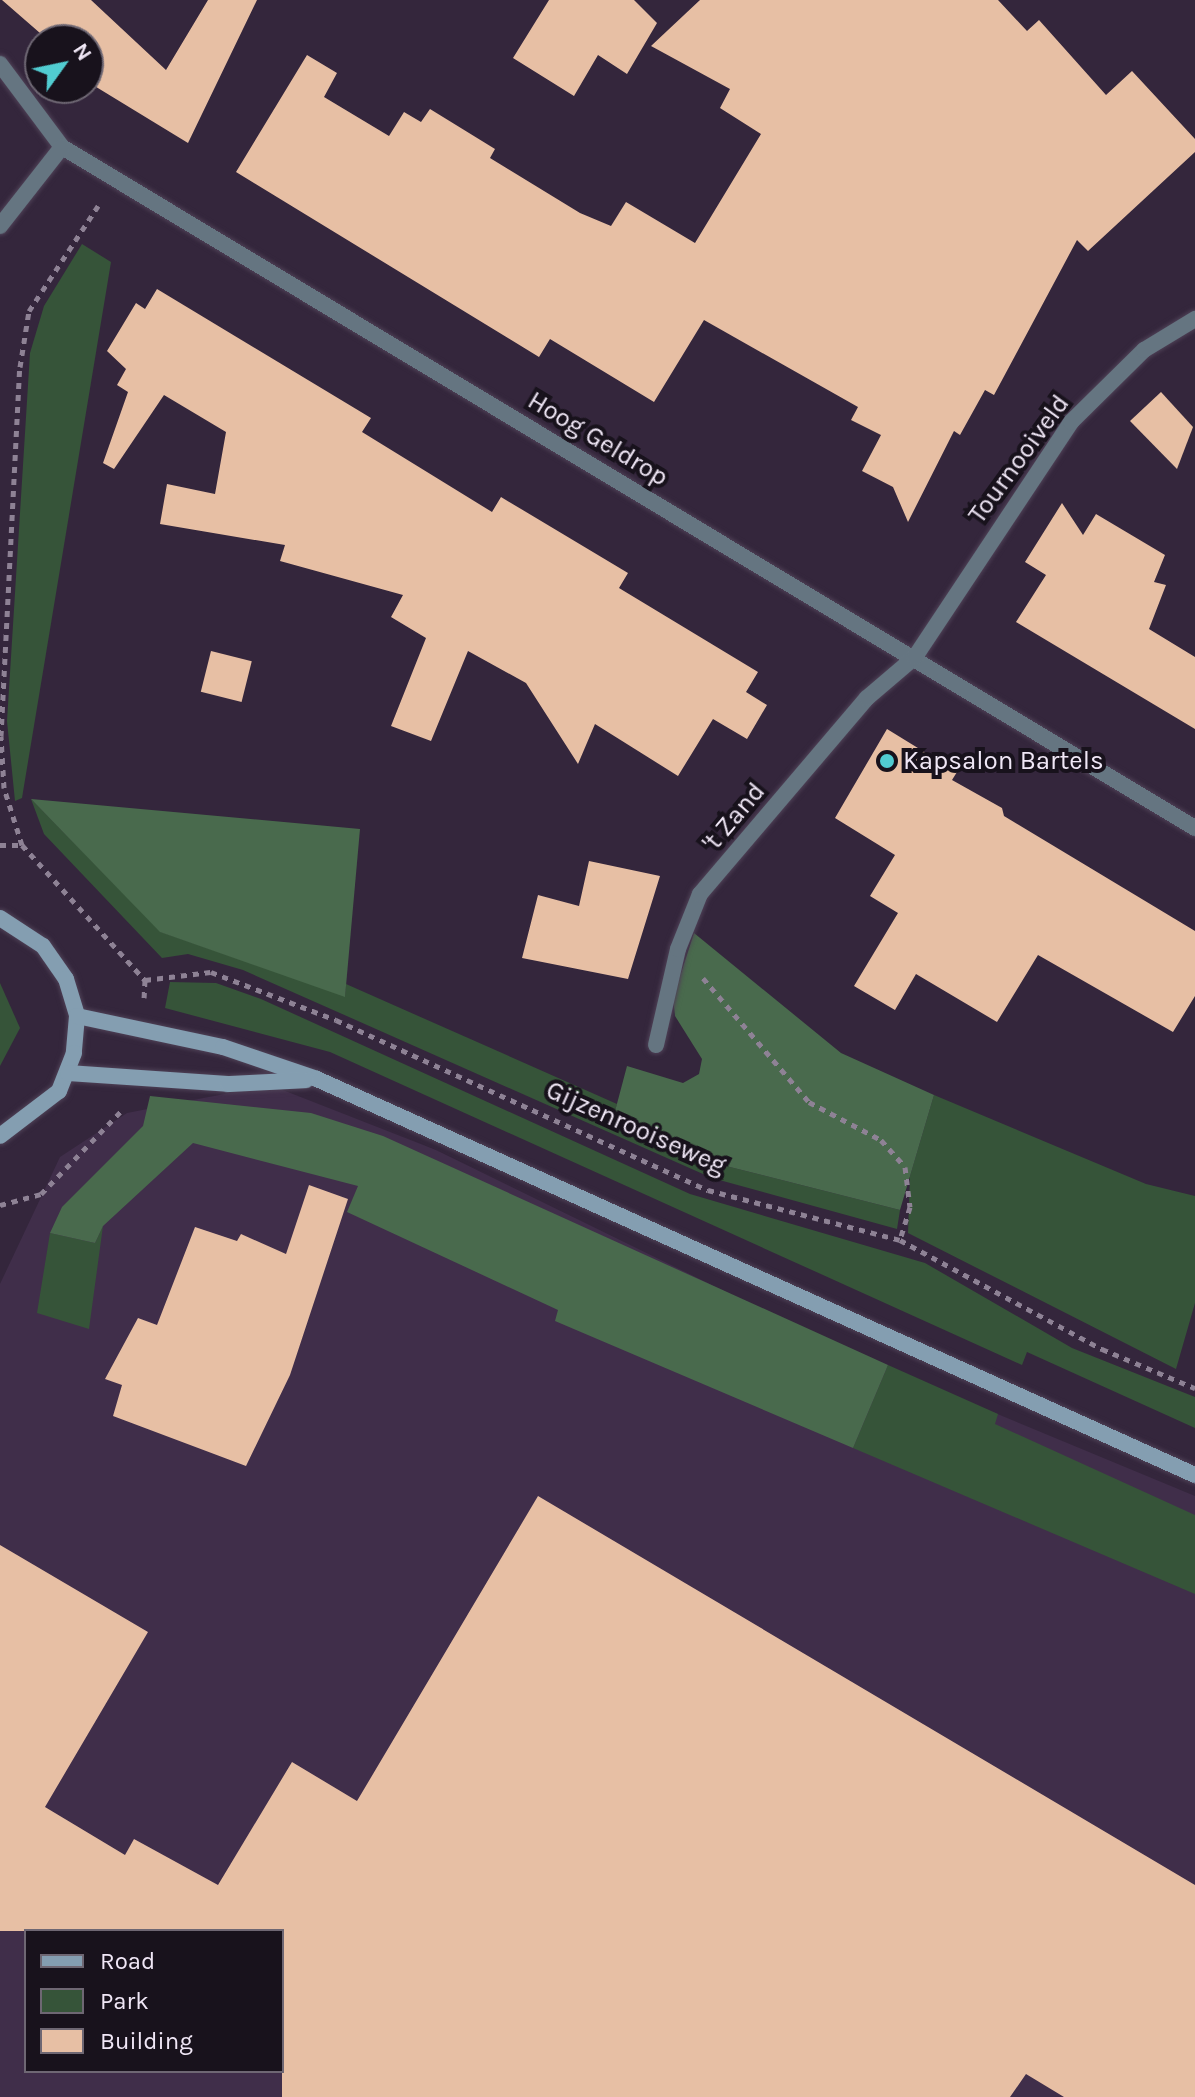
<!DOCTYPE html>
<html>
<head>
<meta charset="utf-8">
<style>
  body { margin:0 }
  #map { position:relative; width:1195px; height:2097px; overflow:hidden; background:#34263c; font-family:Karla,sans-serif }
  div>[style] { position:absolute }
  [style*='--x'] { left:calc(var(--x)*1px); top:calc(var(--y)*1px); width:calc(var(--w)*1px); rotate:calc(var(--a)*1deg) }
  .built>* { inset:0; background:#402e4a }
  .green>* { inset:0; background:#365439 }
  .forest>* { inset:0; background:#496a4d }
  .building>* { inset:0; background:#e7bfa4; transform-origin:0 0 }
  .path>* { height:5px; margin-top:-2.5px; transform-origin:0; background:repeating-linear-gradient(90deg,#8e8295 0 6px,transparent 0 12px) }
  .roads { filter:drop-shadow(0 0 2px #4e4156) drop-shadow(0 0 2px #4e4156) }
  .minor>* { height:16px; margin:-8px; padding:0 8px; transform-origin:8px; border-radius:8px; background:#657581 }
  .secondary>* { height:16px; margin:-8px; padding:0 8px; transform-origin:8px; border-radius:8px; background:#849eb1 }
  .dots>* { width:22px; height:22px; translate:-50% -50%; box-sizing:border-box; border:4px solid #18121c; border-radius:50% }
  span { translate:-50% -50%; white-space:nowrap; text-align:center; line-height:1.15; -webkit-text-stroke:8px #18121c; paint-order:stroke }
  .street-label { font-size:26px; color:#f0e7f6 }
  .poi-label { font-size:26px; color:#f0e7f6 }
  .left { translate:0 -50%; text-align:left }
  .legend { position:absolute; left:24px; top:1929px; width:260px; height:144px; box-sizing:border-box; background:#18121c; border:2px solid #6e6773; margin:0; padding:10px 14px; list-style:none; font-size:24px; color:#f0e7f6 }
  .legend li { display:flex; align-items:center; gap:16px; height:40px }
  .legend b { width:40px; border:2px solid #6e6773 }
  .north { position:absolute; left:24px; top:24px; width:80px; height:80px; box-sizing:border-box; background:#18121c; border:2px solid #6e6773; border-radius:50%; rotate:57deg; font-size:22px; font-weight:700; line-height:32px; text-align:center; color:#f0e7f6 }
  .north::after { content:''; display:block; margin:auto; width:28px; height:36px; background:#51ccd1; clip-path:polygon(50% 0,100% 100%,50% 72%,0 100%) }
</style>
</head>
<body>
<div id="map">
  <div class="built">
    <i style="clip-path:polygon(evenodd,270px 1085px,436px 1150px,855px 1355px,1195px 1496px,1195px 2097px,0 2097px,0 1284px,60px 1157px,127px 1113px,270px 1085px,26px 1931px,282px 1931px,282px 2071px,26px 2071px,26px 1931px)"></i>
  </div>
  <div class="green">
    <i style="clip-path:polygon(82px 244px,111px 262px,22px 798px,15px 801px,7px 721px,30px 353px,44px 306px)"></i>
    <i style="clip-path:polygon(31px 799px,161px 932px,345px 996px,346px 984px,617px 1104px,614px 1115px,722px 1165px,900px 1210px,897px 1229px,712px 1178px,243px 970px,188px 954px,162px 958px,44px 834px)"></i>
    <i style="clip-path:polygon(170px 982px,216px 983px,261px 999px,690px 1194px,925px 1263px,1072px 1348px,1195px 1397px,1195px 1428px,1027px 1352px,1022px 1365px,330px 1052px,165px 1008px)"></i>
    <i style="clip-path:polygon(0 983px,20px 1028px,0 1066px)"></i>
    <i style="clip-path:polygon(934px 1095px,1146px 1184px,1195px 1196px,1195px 1303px,1176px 1369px,908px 1233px,910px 1176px)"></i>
    <i style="clip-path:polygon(103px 1226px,89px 1329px,37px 1313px,50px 1233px,95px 1243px)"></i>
    <i style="clip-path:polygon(888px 1365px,998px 1414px,995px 1424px,1195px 1515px,1195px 1594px,853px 1448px)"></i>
  </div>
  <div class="forest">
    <i style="clip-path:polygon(31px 799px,360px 829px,345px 997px,160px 932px)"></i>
    <i style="clip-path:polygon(694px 933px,841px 1053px,934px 1095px,900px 1210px,722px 1165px,614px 1115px,627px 1066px,683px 1083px,699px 1074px,702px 1059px,675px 1016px,673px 998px)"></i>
    <i style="clip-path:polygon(150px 1096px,311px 1113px,383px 1136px,888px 1365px,853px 1448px,555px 1321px,558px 1310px,347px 1212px,358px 1186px,193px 1143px,103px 1226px,95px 1243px,50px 1233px,62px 1207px,143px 1126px)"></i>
  </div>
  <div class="building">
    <i style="clip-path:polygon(2px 0,91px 0,166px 70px,208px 0,257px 0,188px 143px,88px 82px,88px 40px,48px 40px)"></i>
    <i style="clip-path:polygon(549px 0,634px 0,657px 23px,627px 74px,598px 55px,574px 96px,513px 58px)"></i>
    <i style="clip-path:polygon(700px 0,998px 0,1027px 31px,1039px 20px,1106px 95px,1132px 71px,1195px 139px,1195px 152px,1088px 251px,1077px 240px,994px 395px,985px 390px,960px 435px,954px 431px,908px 522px,893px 487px,862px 471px,881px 435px,851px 420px,858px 407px,704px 320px,654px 402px,550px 339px,539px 357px,236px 172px,307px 55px,337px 73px,324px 97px,389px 136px,404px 112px,421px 122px,430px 109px,495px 149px,490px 158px,580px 213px,611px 226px,626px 202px,695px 243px,761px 134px,720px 108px,730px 89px,651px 46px)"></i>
    <i style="clip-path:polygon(157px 289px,371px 418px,362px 432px,492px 512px,501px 497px,628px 573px,619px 588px,758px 672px,746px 692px,767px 705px,747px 739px,713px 719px,678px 776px,595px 724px,578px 764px,526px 683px,468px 651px,431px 741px,391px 726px,426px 638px,391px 617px,403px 595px,280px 561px,285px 545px,160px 524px,167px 484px,215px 494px,226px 432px,164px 395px,114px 469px,103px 463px,128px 392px,117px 385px,126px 369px,107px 351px,136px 303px,145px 309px)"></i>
    <i style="clip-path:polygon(1161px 392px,1193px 427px,1177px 469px,1130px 421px)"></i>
    <i style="clip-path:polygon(1062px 503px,1083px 535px,1096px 514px,1165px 555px,1154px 582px,1166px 585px,1149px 629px,1195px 657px,1195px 729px,1016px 622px,1046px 575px,1025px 562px)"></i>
    <i style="left:211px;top:651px;width:42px;height:42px;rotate:14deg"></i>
    <i style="clip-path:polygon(887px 729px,957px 772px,952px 780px,1002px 808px,1004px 816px,1195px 931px,1195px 996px,1173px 1032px,1038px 955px,997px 1022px,916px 974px,895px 1010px,854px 986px,898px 913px,870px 896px,895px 855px,835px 818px)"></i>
    <i style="clip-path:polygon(589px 861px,660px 876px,628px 979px,522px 958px,538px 895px,579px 906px)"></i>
    <i style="clip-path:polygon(309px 1185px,348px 1199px,290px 1375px,246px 1466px,113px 1416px,122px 1385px,105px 1379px,138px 1318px,157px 1325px,195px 1227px,237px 1241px,241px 1234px,286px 1254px)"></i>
    <i style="clip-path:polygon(538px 1496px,1195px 1885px,1195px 2097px,1064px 2097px,1026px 2074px,1010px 2097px,282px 2097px,282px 1931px,0 1931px,0 1545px,148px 1632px,45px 1807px,125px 1855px,134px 1839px,218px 1885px,292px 1762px,357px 1801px)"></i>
  </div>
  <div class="path">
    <i style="--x:0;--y:845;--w:22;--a:0"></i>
    <i style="--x:22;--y:845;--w:183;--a:47.7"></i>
    <i style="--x:145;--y:980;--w:18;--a:93"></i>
    <i style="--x:22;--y:845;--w:60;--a:-107.5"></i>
    <i style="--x:4;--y:788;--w:52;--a:-93.3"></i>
    <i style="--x:1;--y:736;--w:369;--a:-87.1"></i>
    <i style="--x:20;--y:367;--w:57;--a:-80.9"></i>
    <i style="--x:29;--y:311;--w:126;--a:-56.7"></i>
    <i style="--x:703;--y:978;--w:163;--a:49.5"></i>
    <i style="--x:809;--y:1102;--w:81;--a:27.8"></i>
    <i style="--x:881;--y:1140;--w:36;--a:48"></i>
    <i style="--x:905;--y:1167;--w:40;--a:82.9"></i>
    <i style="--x:910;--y:1207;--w:34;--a:107"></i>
    <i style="--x:145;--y:980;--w:66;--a:-6.9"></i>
    <i style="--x:211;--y:972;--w:134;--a:21"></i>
    <i style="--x:336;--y:1020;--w:409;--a:24.6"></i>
    <i style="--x:708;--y:1190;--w:198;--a:14.6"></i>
    <i style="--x:900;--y:1240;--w:230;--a:28.4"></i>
    <i style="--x:1102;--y:1349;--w:101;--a:22.8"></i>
    <i style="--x:0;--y:1205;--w:42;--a:-15"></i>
    <i style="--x:41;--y:1194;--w:118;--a:-46"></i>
  </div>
  <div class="roads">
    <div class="minor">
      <i style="--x:0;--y:64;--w:104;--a:53.2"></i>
      <i style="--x:62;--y:147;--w:1322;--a:31.01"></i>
      <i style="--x:0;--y:226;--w:100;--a:-51.9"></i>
      <i style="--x:656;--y:1045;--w:98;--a:-77.1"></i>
      <i style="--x:678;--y:949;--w:59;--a:-68.2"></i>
      <i style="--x:700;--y:894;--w:257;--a:-49.6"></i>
      <i style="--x:867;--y:698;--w:63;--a:-40.5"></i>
      <i style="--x:915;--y:657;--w:282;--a:-56.4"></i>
      <i style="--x:1071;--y:422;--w:103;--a:-44.6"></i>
      <i style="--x:1144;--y:350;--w:60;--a:-31.3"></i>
    </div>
    <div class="secondary">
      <i style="--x:0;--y:918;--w:51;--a:33.1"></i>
      <i style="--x:43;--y:946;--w:40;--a:55.1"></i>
      <i style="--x:66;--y:979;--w:39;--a:73"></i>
      <i style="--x:77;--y:1016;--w:37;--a:95"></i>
      <i style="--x:74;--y:1053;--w:41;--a:111.5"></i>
      <i style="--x:59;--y:1091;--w:74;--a:142.7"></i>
      <i style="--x:77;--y:1016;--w:149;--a:12"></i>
      <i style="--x:223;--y:1047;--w:99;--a:18.8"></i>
      <i style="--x:317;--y:1079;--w:963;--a:24.28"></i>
      <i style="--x:68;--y:1073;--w:160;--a:3.9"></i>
      <i style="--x:228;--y:1084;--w:78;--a:-2.9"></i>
    </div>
  </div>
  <div class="dots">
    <i style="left:887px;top:761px;background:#51ccd1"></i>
  </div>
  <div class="street-label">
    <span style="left:598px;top:439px;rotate:31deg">Hoog Geldrop</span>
    <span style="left:1019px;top:459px;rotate:-54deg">Tournooiveld</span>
    <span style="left:734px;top:817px;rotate:-50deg">'t Zand</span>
    <span style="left:636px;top:1128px;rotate:24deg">Gijzenrooiseweg</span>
  </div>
  <div class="poi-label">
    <span class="left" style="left:903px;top:761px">Kapsalon Bartels</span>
  </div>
  <ul class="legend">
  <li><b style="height:10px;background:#849eb1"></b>Road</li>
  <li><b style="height:22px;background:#365439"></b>Park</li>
  <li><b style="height:22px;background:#e7bfa4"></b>Building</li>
  </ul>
  <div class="north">N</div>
</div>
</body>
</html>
